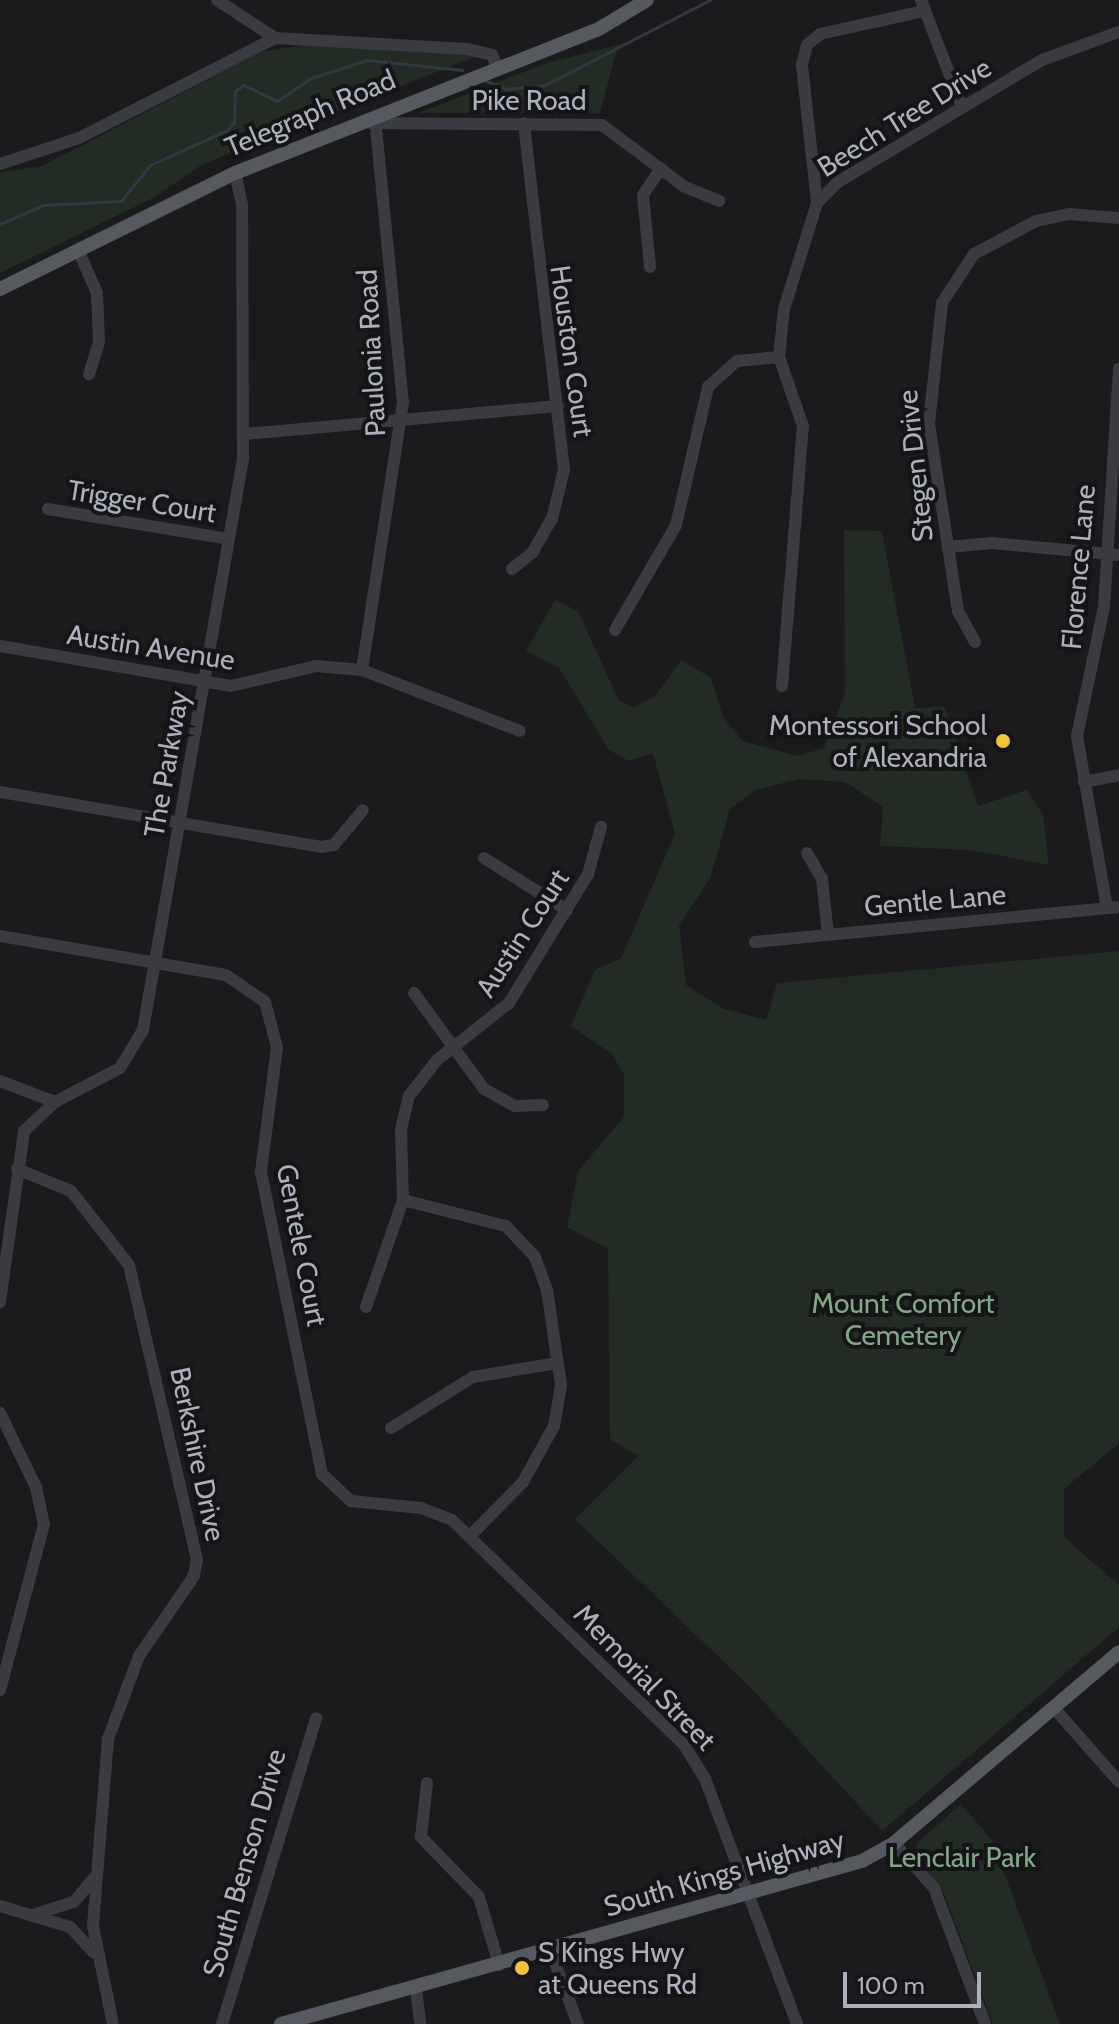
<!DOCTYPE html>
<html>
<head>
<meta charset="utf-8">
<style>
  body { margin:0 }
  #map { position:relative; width:1119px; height:2024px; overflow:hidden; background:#1b1a1d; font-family:Cabin,sans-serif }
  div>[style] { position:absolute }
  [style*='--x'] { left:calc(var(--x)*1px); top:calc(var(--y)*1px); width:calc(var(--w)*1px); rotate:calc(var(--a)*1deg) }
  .green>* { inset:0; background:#222b24 }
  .stream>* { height:3px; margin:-1.5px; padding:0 1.5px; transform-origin:1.5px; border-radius:1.5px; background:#2f3942 }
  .minor>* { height:12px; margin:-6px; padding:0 6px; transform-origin:6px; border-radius:6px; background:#3b3c42 }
  .major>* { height:14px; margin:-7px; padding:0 7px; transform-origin:7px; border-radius:7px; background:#575961 }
  .dots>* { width:22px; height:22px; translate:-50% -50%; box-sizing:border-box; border:4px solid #151518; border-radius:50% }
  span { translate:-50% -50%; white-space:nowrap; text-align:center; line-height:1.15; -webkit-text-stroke:8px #151518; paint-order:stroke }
  .street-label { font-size:28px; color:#adb1bd }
  .poi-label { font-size:28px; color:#adb1bd }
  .right { translate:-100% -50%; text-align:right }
  .left { translate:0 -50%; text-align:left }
  .park-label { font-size:28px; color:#83a888 }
  .scale { position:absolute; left:843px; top:1972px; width:138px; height:36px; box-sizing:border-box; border:4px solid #adb1bd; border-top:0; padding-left:10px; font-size:24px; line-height:28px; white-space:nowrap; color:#adb1bd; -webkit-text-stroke:6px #151518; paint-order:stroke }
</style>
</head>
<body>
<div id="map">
  <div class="green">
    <i style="clip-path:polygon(328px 41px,482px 54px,203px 164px,153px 198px,0 273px,0 172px,42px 166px,261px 52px)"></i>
    <i style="clip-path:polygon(618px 45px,600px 113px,419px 113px,547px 63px)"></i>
    <i style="clip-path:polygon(844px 530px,882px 531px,915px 708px,945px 707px,978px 806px,1027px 790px,1043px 814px,1049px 865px,970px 850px,880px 846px,883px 807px,845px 782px,799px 779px,755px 790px,730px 809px,710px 879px,679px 925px,686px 985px,722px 1008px,766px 1020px,777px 983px,1119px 951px,1119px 1443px,1064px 1489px,1064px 1537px,1119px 1585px,1119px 1627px,882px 1831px,751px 1688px,575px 1519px,638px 1456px,610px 1439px,608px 1249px,567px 1227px,578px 1171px,624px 1117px,624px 1075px,612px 1054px,571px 1026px,595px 970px,621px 958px,675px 834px,653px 753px,629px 761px,609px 750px,559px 668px,526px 651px,555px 600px,578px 611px,619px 701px,635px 707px,656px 695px,681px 660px,711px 678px,723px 717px,743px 741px,798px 756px,824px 748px,845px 693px)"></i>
    <i style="clip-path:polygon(961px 1804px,992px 1840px,1060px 2024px,993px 2024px,944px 1894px,916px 1854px,917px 1843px)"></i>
  </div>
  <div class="stream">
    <i style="--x:484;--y:80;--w:24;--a:22"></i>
    <i style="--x:506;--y:89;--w:39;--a:-6"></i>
    <i style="--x:545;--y:85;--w:186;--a:-27.3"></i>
    <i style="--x:0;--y:224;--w:47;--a:-23.8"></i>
    <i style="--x:43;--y:205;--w:78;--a:-2.9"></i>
    <i style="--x:121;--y:201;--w:46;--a:-51.1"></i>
    <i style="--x:150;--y:165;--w:85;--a:-24.4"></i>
    <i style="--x:227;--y:130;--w:11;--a:-49"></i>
    <i style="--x:234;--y:122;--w:31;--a:-88"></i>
    <i style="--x:235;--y:91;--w:11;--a:-34"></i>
    <i style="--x:244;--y:85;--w:37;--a:26"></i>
    <i style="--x:277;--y:101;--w:41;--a:-34.1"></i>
    <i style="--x:311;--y:78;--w:59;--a:-17.8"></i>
    <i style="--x:367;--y:60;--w:96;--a:6"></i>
  </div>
  <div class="minor">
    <i style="--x:217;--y:0;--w:69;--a:33.2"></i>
    <i style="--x:921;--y:0;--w:115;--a:69"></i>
    <i style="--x:370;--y:123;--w:232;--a:0.5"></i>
    <i style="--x:602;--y:125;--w:104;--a:36.8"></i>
    <i style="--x:685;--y:187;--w:37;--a:22"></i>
    <i style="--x:0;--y:164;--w:83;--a:-18.2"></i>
    <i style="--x:79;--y:138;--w:220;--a:-27"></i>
    <i style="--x:275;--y:38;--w:192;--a:3.3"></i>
    <i style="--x:467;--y:49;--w:26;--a:13"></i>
    <i style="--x:492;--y:55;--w:13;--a:67"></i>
    <i style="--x:817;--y:203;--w:140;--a:-96.2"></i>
    <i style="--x:802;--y:64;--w:20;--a:-75"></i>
    <i style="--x:807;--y:45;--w:17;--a:-40"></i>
    <i style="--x:820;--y:34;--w:107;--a:-12.5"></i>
    <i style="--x:78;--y:250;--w:47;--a:66.2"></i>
    <i style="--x:97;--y:293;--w:49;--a:87.7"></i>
    <i style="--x:99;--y:342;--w:34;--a:107"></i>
    <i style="--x:650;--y:267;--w:72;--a:-95.6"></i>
    <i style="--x:643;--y:195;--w:32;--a:-56"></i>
    <i style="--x:245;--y:434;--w:314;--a:-5.1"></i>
    <i style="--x:48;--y:509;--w:183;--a:9.4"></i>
    <i style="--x:948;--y:547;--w:44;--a:-5.2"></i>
    <i style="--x:992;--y:543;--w:128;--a:5.4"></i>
    <i style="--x:512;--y:569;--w:26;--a:-39"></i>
    <i style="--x:532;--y:553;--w:39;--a:-60"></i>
    <i style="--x:552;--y:519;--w:50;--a:-76.2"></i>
    <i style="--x:564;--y:470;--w:349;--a:-96.6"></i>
    <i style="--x:615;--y:630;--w:121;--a:-59.8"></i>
    <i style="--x:676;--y:525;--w:142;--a:-76.9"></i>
    <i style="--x:708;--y:387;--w:39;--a:-42"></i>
    <i style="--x:737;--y:361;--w:42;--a:-5.4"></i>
    <i style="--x:975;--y:642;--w:35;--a:-119"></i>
    <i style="--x:958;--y:611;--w:190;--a:-98.8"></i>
    <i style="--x:929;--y:423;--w:121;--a:-83.8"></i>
    <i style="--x:942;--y:303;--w:59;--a:-56.9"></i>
    <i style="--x:974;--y:254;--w:70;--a:-28"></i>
    <i style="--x:1036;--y:221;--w:34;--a:-12"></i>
    <i style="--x:1069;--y:214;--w:50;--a:4.6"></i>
    <i style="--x:0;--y:646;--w:234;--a:9.8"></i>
    <i style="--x:231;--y:686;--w:87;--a:-13.2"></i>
    <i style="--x:316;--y:666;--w:46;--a:5"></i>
    <i style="--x:362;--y:670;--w:169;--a:21.1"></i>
    <i style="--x:362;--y:670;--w:270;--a:-81.3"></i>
    <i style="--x:403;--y:403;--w:278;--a:-95.6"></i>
    <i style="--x:782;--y:686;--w:261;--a:-85.4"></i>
    <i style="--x:803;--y:426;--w:73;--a:-109.2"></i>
    <i style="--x:779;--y:357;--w:48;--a:-84.1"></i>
    <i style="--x:784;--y:309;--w:111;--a:-72.7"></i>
    <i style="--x:817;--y:203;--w:30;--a:-45"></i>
    <i style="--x:838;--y:182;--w:238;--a:-30.9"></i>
    <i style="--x:1042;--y:60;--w:82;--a:-20"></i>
    <i style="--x:1084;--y:782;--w:36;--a:-11"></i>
    <i style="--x:0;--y:792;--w:326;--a:9.7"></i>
    <i style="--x:321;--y:847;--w:13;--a:-9"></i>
    <i style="--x:334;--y:845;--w:45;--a:-50.4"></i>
    <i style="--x:807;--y:853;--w:30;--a:60"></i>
    <i style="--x:822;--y:879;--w:56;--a:83.9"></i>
    <i style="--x:484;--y:858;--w:98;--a:32.1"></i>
    <i style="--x:1107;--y:908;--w:175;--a:-99.9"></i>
    <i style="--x:1077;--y:736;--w:132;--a:-78.2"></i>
    <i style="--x:1104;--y:607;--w:239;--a:-86.4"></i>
    <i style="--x:0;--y:936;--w:229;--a:9.8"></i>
    <i style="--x:226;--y:975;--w:47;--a:34.7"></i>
    <i style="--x:265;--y:1002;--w:47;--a:75.1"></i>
    <i style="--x:277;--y:1047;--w:126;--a:97.3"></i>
    <i style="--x:261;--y:1172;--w:308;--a:78.6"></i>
    <i style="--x:322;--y:1474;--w:40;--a:43"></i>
    <i style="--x:351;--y:1501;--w:70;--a:5.7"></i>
    <i style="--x:421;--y:1508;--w:33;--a:21"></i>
    <i style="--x:452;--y:1520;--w:323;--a:44.1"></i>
    <i style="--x:684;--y:1745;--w:40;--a:58"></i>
    <i style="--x:705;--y:1779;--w:262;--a:69.4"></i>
    <i style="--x:755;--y:942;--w:366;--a:-5.5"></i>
    <i style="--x:414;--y:993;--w:119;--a:53.9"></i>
    <i style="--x:484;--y:1089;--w:35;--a:29"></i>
    <i style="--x:515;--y:1106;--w:28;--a:-2"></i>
    <i style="--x:0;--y:1081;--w:59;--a:20.9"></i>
    <i style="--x:17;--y:1169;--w:58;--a:22.2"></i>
    <i style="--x:71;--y:1191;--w:94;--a:51.9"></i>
    <i style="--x:129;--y:1265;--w:303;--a:77"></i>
    <i style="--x:197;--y:1560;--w:16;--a:101"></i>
    <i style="--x:194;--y:1576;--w:97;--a:124.5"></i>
    <i style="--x:139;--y:1656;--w:89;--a:110.5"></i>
    <i style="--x:108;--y:1739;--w:188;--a:94.6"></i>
    <i style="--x:93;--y:1926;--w:100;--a:78.5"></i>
    <i style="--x:403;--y:1200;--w:106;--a:14.2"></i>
    <i style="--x:506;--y:1226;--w:42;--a:46.9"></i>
    <i style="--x:535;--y:1257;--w:35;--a:70"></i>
    <i style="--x:547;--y:1290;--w:96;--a:81.6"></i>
    <i style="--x:561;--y:1385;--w:42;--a:99.7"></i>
    <i style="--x:554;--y:1426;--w:64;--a:119"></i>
    <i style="--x:523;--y:1482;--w:74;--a:134.5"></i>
    <i style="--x:0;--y:1302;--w:173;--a:-82"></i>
    <i style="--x:24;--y:1131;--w:42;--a:-43.1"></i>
    <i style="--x:55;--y:1102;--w:73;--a:-27.6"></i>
    <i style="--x:120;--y:1068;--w:44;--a:-58.8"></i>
    <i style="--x:143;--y:1030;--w:580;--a:-80.07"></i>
    <i style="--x:243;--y:459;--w:254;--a:-90.2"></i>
    <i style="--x:242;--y:205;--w:33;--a:-102"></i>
    <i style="--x:366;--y:1307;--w:113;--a:-70.9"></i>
    <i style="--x:403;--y:1200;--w:70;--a:-91.6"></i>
    <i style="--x:401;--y:1130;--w:35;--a:-77"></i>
    <i style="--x:409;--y:1096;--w:46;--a:-52.1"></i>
    <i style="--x:437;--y:1060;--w:92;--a:-38.4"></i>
    <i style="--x:509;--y:1003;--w:151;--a:-58.5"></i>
    <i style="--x:588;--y:874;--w:49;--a:-74.5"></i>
    <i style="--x:0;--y:1413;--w:82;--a:64.1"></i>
    <i style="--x:36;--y:1487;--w:38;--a:78"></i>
    <i style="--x:44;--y:1524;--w:172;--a:104.8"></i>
    <i style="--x:391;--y:1428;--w:97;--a:-31.9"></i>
    <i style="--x:473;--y:1377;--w:86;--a:-9.4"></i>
    <i style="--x:1054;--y:1708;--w:98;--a:48.7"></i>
    <i style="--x:427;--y:1783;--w:54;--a:96.3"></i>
    <i style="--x:421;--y:1837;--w:83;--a:46"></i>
    <i style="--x:479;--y:1897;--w:71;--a:73.6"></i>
    <i style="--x:894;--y:1843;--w:60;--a:48.4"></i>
    <i style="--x:934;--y:1888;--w:145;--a:69.4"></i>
    <i style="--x:0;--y:1906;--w:73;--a:16.7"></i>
    <i style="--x:70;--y:1927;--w:35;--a:47"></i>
    <i style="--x:36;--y:1914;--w:40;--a:-18"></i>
    <i style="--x:74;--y:1902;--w:33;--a:-50"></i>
    <i style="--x:550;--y:1950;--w:79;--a:69.3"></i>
    <i style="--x:416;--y:1989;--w:35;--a:83"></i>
    <i style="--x:222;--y:2024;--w:320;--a:-72.9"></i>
  </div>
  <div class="major">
    <i style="--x:0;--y:289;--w:262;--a:-26.3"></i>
    <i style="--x:235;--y:173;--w:389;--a:-21.6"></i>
    <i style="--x:597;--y:30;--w:58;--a:-31"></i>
    <i style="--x:281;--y:2024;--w:603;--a:-15.67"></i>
    <i style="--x:862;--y:1861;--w:37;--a:-29"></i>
    <i style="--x:894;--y:1843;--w:295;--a:-40.3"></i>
  </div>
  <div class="dots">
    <i style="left:1003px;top:741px;background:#f7c238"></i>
    <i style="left:522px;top:1968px;background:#f7c238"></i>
  </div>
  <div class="street-label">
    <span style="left:529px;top:100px">Pike Road</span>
    <span style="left:310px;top:113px;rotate:-23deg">Telegraph Road</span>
    <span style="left:904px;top:117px;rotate:-32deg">Beech Tree Drive</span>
    <span style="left:572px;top:351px;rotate:82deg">Houston Court</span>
    <span style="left:371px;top:353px;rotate:-93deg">Paulonia Road</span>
    <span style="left:915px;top:466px;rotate:-96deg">Stegen Drive</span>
    <span style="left:142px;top:501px;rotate:9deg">Trigger Court</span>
    <span style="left:1078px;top:567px;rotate:-85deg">Florence Lane</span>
    <span style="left:151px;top:647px;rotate:9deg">Austin Avenue</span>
    <span style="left:166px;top:764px;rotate:-80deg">The Parkway</span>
    <span style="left:935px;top:900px;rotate:-5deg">Gentle Lane</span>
    <span style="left:522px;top:933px;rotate:-57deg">Austin Court</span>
    <span style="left:302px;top:1245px;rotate:79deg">Gentele Court</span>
    <span style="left:198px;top:1454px;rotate:78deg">Berkshire Drive</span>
    <span style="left:645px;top:1677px;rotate:46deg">Memorial Street</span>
    <span style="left:244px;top:1863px;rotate:-74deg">South Benson Drive</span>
    <span style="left:724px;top:1873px;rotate:-16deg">South Kings Highway</span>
  </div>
  <div class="poi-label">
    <span class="right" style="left:987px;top:741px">Montessori School<br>of Alexandria</span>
    <span class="left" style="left:538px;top:1968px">S Kings Hwy<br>at Queens Rd</span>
  </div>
  <div class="park-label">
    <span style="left:903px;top:1319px">Mount Comfort<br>Cemetery</span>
    <span style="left:962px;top:1857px">Lenclair Park</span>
  </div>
  <div class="scale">100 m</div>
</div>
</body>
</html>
